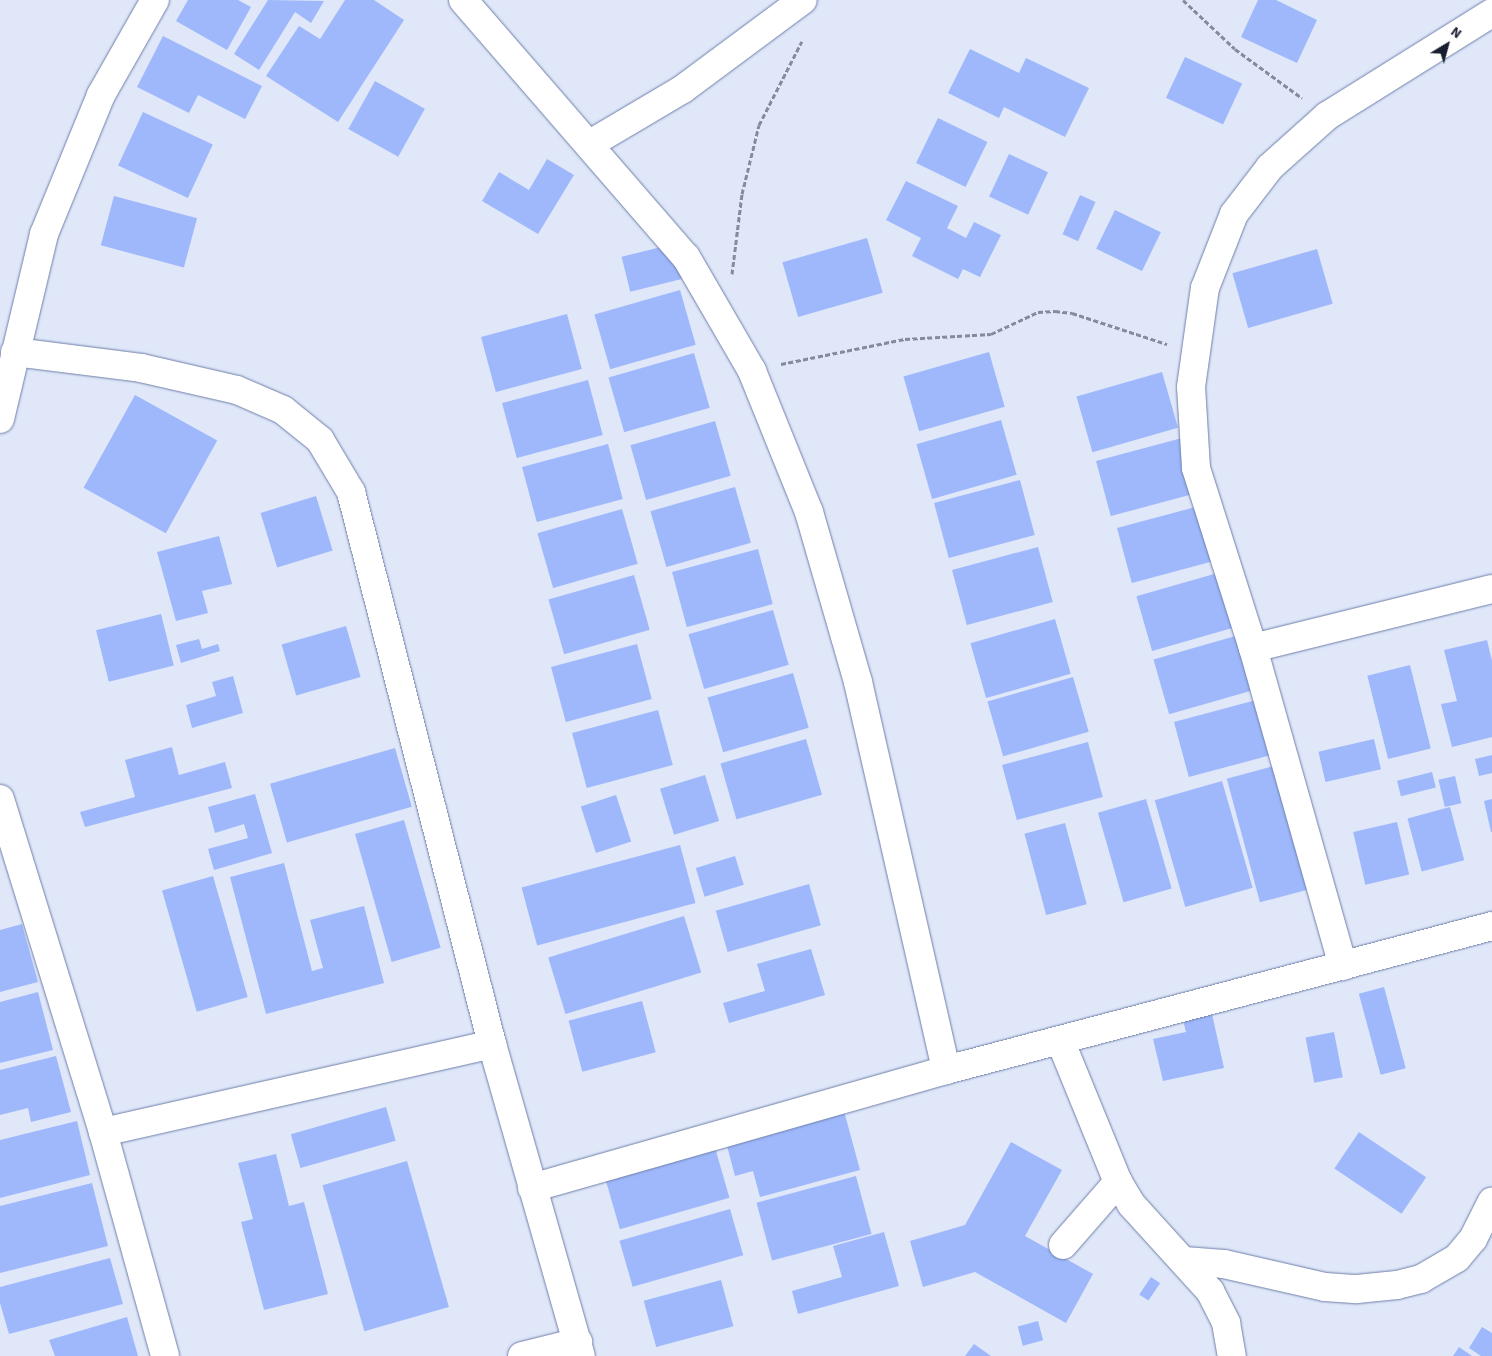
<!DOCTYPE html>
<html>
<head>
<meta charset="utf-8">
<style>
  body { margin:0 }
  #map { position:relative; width:1492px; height:1356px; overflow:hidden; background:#dfe7f9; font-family:"Source Sans 3",sans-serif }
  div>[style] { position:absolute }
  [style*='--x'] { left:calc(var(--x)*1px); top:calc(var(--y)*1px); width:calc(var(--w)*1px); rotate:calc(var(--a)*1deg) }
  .building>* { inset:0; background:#9eb8fb; transform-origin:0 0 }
  .path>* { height:3px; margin-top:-1.5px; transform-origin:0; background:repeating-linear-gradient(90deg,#848b9c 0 5px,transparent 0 7.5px) }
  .roads { filter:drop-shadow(0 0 1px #6e7ea8) drop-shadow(0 0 1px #6e7ea8) }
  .minor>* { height:28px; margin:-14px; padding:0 14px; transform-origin:14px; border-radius:14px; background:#fff }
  span { translate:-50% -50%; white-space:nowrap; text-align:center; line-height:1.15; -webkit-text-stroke:4px #fff; paint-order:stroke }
  .north { position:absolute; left:1422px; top:20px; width:50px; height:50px; -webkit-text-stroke:4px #fff; paint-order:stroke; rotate:37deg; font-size:14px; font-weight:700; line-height:20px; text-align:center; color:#181e2f }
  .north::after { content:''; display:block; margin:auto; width:18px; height:22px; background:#181e2f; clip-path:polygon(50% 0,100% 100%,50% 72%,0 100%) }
</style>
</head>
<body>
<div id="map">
  <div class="building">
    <i style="clip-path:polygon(188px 0,238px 0,251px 7px,227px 50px,176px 21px)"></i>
    <i style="clip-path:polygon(268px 0,324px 1px,311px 23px,295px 12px,259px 70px,234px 54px)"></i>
    <i style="clip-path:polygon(345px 0,374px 0,404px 20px,338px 122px,266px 76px,299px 26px,320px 39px)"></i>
    <i style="clip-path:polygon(1258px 0,1276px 0,1317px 20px,1297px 63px,1241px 37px)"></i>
    <i style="clip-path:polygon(163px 36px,262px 86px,245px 119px,198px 95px,189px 113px,137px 87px)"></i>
    <i style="clip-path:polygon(970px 49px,1019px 73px,1026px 58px,1089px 88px,1065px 137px,1004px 107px,999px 118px,948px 93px)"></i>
    <i style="left:1185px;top:57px;width:63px;height:45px;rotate:25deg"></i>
    <i style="left:375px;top:81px;width:57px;height:55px;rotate:29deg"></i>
    <i style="left:143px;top:112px;width:77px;height:59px;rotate:25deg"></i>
    <i style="left:938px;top:118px;width:55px;height:50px;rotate:26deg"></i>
    <i style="left:1009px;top:154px;width:43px;height:47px;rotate:25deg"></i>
    <i style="clip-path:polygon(547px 159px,574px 175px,538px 234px,482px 201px,499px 172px,529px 190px)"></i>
    <i style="clip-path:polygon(906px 181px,958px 206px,947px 228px,966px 238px,974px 222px,1001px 235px,980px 277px,963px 269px,958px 279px,912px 256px,921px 238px,886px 220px)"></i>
    <i style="left:1080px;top:195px;width:17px;height:43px;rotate:24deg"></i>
    <i style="left:114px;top:196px;width:86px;height:51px;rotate:15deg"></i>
    <i style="left:1115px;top:210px;width:51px;height:43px;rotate:26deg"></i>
    <i style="left:867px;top:238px;width:57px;height:88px;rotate:74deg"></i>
    <i style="left:673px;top:244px;width:36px;height:53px;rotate:76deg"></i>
    <i style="left:1317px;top:249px;width:57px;height:88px;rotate:74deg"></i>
    <i style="left:680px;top:290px;width:57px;height:89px;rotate:74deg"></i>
    <i style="left:567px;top:314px;width:57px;height:89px;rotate:75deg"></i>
    <i style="left:989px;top:352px;width:57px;height:89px;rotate:74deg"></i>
    <i style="left:694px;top:353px;width:57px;height:89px;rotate:74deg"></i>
    <i style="left:1162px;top:372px;width:58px;height:89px;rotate:74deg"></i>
    <i style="left:588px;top:380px;width:57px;height:89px;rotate:75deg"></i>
    <i style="left:135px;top:395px;width:94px;height:106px;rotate:29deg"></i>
    <i style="left:1001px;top:420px;width:57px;height:88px;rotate:74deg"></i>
    <i style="left:715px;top:421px;width:57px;height:88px;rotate:74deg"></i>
    <i style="left:1182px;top:438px;width:57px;height:89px;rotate:75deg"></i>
    <i style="left:608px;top:444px;width:57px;height:89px;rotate:75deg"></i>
    <i style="left:1020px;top:480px;width:57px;height:89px;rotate:75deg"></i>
    <i style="left:735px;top:487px;width:58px;height:88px;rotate:74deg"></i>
    <i style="left:316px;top:496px;width:57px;height:58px;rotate:73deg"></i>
    <i style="left:1203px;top:505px;width:57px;height:89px;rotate:75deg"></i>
    <i style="left:622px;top:509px;width:57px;height:88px;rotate:74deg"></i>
    <i style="clip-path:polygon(219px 536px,232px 584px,202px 591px,208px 613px,176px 621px,157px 552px)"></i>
    <i style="left:1038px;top:547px;width:57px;height:89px;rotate:75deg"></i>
    <i style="left:758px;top:549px;width:57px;height:89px;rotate:75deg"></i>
    <i style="left:1221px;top:572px;width:57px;height:88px;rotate:74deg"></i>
    <i style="left:634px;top:575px;width:57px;height:89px;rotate:74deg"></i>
    <i style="left:773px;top:610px;width:57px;height:88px;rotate:74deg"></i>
    <i style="left:161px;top:614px;width:53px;height:67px;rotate:76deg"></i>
    <i style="left:1055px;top:619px;width:57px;height:88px;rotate:74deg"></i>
    <i style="left:346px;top:626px;width:53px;height:67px;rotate:74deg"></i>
    <i style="left:1239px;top:635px;width:57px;height:89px;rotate:74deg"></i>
    <i style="clip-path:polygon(199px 639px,202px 649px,218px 644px,220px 651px,181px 663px,176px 645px)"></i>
    <i style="clip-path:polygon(1487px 640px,1492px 661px,1492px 737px,1452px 747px,1441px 704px,1457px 701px,1444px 650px)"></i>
    <i style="left:637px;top:644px;width:57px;height:89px;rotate:75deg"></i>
    <i style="left:1410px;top:665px;width:86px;height:44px;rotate:76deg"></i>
    <i style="left:793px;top:673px;width:57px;height:89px;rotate:74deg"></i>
    <i style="clip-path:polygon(233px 676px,243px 713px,192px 728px,186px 705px,216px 696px,212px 682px)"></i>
    <i style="left:1073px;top:677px;width:57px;height:89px;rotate:74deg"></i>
    <i style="left:1260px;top:699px;width:57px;height:89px;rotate:75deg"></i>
    <i style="left:658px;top:710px;width:57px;height:89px;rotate:75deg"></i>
    <i style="left:806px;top:739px;width:58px;height:89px;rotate:74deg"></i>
    <i style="left:1374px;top:739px;width:31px;height:57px;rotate:77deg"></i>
    <i style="left:1088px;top:742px;width:57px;height:89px;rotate:75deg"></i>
    <i style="clip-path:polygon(172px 747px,179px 775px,225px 762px,232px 788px,85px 827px,80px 812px,135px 797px,125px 760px)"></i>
    <i style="left:395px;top:748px;width:61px;height:130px;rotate:74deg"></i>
    <i style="clip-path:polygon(1492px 755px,1492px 773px,1479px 776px,1475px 759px)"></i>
    <i style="left:1278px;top:765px;width:128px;height:53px;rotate:75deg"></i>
    <i style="left:1432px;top:772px;width:16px;height:36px;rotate:76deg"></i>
    <i style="left:705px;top:775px;width:48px;height:47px;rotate:73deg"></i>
    <i style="left:1455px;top:776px;width:28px;height:17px;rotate:77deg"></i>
    <i style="left:1222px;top:781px;width:111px;height:70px;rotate:74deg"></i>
    <i style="clip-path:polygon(255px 794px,272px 853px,214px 870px,208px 849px,248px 838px,244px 824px,215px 833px,208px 807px)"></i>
    <i style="left:616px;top:795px;width:49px;height:37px;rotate:72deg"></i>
    <i style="left:1146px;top:799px;width:93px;height:50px;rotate:74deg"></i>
    <i style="clip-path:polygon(1492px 799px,1492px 832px,1491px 832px,1484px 801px)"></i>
    <i style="left:1450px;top:807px;width:55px;height:44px;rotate:75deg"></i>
    <i style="left:404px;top:820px;width:133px;height:51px;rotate:74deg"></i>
    <i style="left:1397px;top:822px;width:54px;height:45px;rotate:77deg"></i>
    <i style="left:1065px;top:823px;width:84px;height:42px;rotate:75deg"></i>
    <i style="left:680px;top:845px;width:60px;height:164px;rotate:75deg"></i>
    <i style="left:735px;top:856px;width:30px;height:41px;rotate:73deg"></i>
    <i style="clip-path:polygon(284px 863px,312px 971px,323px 968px,310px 920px,364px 906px,384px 983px,266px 1014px,230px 877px)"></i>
    <i style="left:213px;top:876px;width:126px;height:53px;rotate:74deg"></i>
    <i style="left:809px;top:884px;width:43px;height:97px;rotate:74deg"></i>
    <i style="left:684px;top:916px;width:59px;height:142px;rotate:73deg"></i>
    <i style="clip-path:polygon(22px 924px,38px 982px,0 992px,0 930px)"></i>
    <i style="clip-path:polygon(811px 949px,825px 995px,729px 1023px,723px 1003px,765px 991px,757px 964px)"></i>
    <i style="left:1384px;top:987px;width:84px;height:26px;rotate:75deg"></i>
    <i style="clip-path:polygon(38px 992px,53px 1050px,0 1063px,0 1002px)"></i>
    <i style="left:642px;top:1001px;width:53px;height:76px;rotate:75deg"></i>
    <i style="clip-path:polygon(1212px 1014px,1224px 1068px,1163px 1081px,1153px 1039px,1186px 1032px,1183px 1020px)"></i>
    <i style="left:1334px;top:1032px;width:46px;height:29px;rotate:79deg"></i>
    <i style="clip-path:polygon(56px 1056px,71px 1112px,31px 1122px,28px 1108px,0 1115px,0 1070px)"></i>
    <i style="left:386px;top:1107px;width:35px;height:99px;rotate:74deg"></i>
    <i style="clip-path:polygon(844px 1111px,860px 1170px,760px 1197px,753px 1171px,735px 1176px,726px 1142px)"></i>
    <i style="clip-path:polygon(77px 1121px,90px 1175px,0 1198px,0 1140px)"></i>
    <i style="left:1359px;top:1132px;width:81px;height:44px;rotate:34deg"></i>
    <i style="clip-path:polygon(1011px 1142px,1062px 1170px,1025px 1236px,1093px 1274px,1066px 1323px,975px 1272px,923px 1287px,910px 1241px,965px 1225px)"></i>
    <i style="left:714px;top:1144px;width:56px;height:114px;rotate:74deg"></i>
    <i style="clip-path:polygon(276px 1154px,289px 1206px,304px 1202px,328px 1294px,264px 1310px,241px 1222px,253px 1219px,238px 1163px)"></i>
    <i style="left:407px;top:1161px;width:152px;height:88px;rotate:74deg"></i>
    <i style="left:856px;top:1176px;width:60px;height:103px;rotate:75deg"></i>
    <i style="clip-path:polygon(92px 1183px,108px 1246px,0 1273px,0 1206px)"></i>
    <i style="left:730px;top:1209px;width:48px;height:115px;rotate:74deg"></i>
    <i style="clip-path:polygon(884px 1232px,899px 1286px,798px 1314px,792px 1291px,842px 1277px,833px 1246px)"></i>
    <i style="clip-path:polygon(110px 1258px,123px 1304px,9px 1334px,0 1303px,0 1287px)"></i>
    <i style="left:1151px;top:1277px;width:11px;height:21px;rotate:34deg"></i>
    <i style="left:721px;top:1280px;width:48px;height:80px;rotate:75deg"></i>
    <i style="clip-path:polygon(127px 1317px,138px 1356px,55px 1356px,49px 1340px)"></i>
    <i style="left:1038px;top:1321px;width:20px;height:21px;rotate:75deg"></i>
    <i style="clip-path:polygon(1482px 1327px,1492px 1333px,1492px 1356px,1481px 1356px,1469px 1348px)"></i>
    <i style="clip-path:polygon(974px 1344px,991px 1356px,965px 1356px)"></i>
    <i style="clip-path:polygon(1459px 1347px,1472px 1356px,1453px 1356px)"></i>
  </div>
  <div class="path">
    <i style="--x:1183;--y:0;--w:71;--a:43.3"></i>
    <i style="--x:1235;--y:49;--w:83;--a:36.2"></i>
    <i style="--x:732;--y:274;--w:81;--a:-82.9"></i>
    <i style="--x:742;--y:194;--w:71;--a:-76.2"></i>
    <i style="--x:759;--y:125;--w:94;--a:-62.9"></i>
    <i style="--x:781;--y:364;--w:126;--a:-11.4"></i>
    <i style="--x:905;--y:339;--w:86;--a:-3.3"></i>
    <i style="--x:991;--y:334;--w:52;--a:-25.1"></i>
    <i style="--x:1038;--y:312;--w:17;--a:-3"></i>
    <i style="--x:1055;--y:311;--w:17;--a:7"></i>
    <i style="--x:1072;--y:313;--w:100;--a:18.1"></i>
  </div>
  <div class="roads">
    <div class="minor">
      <i style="--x:463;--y:0;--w:340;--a:49.1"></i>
      <i style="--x:686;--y:257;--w:132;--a:59.9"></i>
      <i style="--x:752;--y:371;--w:152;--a:68"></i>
      <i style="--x:809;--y:512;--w:177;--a:73.9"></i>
      <i style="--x:858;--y:682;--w:398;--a:77.2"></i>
      <i style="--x:590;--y:144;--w:108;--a:-30.6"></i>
      <i style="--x:683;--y:89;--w:149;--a:-36.6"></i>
      <i style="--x:15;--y:352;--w:127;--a:7.2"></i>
      <i style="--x:141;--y:368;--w:98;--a:12.9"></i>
      <i style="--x:237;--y:390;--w:50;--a:23.5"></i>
      <i style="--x:283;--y:410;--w:48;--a:39"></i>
      <i style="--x:320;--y:440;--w:61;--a:59.2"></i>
      <i style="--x:351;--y:492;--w:570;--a:75.67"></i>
      <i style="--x:492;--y:1044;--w:324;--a:74.1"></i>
      <i style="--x:0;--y:419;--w:190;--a:-76.6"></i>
      <i style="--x:44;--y:234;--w:150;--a:-67.7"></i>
      <i style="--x:101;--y:95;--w:109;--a:-60.4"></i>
      <i style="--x:1253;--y:648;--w:246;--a:-13.9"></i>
      <i style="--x:0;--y:799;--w:349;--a:72.8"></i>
      <i style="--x:103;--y:1132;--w:232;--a:74.5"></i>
      <i style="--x:1343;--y:966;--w:330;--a:-105.8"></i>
      <i style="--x:1253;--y:648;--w:189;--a:-107.6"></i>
      <i style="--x:1196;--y:468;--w:81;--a:-93.5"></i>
      <i style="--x:1191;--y:387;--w:100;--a:-82"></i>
      <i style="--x:1205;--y:288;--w:79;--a:-68.6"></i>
      <i style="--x:1234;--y:214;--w:59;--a:-52.5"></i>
      <i style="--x:1270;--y:167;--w:76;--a:-41.8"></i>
      <i style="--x:1327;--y:116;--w:195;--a:-32"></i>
      <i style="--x:1060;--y:1040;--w:153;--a:67.8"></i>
      <i style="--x:1118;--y:1182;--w:26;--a:59"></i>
      <i style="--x:1131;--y:1204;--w:118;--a:47.8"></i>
      <i style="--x:1210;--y:1291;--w:36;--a:63"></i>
      <i style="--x:1226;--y:1323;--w:34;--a:80"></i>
      <i style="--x:103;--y:1132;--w:399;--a:-12.7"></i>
      <i style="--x:532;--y:1188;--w:430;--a:-15.9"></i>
      <i style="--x:946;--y:1070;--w:565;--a:-14.77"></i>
      <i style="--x:1063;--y:1245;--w:84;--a:-48.9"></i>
      <i style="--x:1184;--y:1261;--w:40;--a:4.3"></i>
      <i style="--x:1224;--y:1264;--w:104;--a:12.8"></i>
      <i style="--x:1325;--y:1287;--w:32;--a:4"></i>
      <i style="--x:1357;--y:1289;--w:40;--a:-5.7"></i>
      <i style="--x:1397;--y:1285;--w:25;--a:-14"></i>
      <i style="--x:1421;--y:1279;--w:42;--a:-30.3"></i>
      <i style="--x:1457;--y:1258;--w:25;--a:-50"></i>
      <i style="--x:1473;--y:1239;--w:42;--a:-63.4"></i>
      <i style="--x:522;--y:1356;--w:58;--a:-14"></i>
    </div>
  </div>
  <div class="north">N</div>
</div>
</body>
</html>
